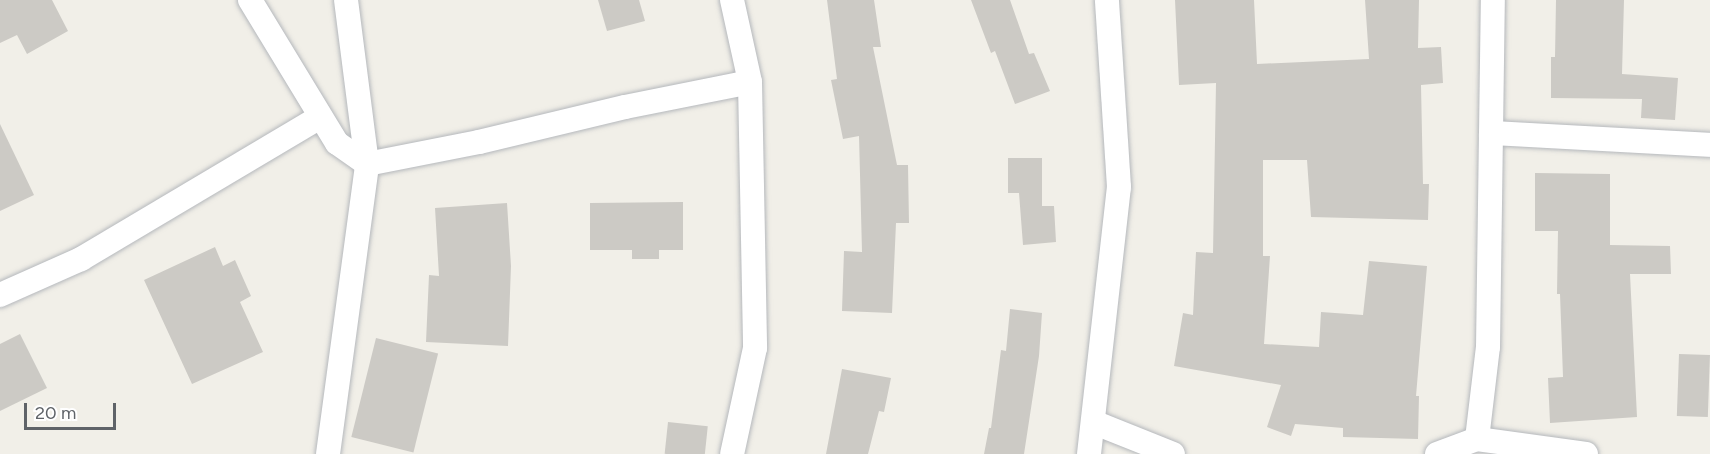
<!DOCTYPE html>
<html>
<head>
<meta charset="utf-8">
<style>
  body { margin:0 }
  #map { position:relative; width:1710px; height:454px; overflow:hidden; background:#f1efe8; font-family:Figtree,sans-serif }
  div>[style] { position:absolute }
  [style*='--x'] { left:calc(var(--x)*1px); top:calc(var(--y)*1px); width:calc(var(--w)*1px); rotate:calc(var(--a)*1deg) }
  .building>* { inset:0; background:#cccac5; transform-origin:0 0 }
  .roads { filter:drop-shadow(0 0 2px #b5b8bc) drop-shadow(0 0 2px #b5b8bc) }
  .street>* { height:24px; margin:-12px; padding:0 12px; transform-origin:12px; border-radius:12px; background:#fff }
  span { translate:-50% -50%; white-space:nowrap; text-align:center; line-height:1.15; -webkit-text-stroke:4.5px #fff; paint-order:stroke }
  .scale { position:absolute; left:24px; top:403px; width:92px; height:27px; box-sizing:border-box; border:3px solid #5f6368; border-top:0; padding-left:8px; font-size:18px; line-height:21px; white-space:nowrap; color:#5f6368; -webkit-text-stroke:4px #fff; paint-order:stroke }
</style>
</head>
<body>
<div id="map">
  <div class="building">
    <i style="clip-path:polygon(0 0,52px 0,68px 31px,27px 54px,17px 35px,0 43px)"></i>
    <i style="clip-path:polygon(598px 0,639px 0,645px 21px,607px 31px)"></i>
    <i style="clip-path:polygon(827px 0,874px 0,881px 47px,873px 47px,897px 165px,908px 165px,909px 223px,896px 223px,892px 313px,842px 311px,844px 251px,862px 252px,859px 136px,843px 139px,831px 80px,837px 79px)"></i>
    <i style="clip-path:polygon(971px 0,1010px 0,1029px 54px,1034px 53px,1050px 91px,1015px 104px,995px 51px,991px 53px)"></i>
    <i style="clip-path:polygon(1175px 0,1254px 0,1257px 64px,1369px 59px,1365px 0,1419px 0,1418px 48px,1441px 47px,1443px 83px,1421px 85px,1423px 184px,1429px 184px,1428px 220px,1311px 217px,1307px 160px,1263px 160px,1263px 256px,1270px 256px,1264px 344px,1319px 347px,1321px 312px,1363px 315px,1369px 261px,1427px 266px,1416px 396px,1419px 396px,1418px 439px,1343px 437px,1343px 428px,1295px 424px,1291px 436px,1267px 427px,1281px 385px,1174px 366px,1183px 313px,1193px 315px,1196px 252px,1213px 253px,1216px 83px,1179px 85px)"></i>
    <i style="clip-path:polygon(1556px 0,1624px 0,1622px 74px,1678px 78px,1675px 120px,1641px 118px,1642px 99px,1551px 98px,1551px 57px,1555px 57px)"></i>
    <i style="clip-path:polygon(0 124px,34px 195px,0 211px)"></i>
    <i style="clip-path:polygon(1008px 158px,1042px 158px,1042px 206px,1054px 206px,1056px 242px,1023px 245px,1019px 193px,1008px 193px)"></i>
    <i style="clip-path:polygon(1535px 173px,1610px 174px,1610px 245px,1670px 246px,1671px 274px,1630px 274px,1637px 417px,1550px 423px,1548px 378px,1563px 377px,1560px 294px,1557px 294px,1558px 231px,1535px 231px)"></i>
    <i style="clip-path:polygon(683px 202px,683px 250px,659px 250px,659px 259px,632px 259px,632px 250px,590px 250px,590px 203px)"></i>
    <i style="clip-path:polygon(507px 203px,511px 266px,508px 346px,426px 342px,429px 275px,439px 276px,435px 208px)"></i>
    <i style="clip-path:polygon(215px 247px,223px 266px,235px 260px,251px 296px,240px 302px,263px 352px,192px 384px,144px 280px)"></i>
    <i style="clip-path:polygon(1010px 309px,1042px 313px,1039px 356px,1024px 454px,984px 454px,989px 428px,991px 428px,1001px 350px,1006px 351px)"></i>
    <i style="clip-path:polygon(20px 334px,47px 388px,0 411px,0 344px)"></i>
    <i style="left:376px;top:338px;width:64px;height:102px;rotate:14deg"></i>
    <i style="left:1679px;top:354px;width:31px;height:62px;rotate:2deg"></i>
    <i style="clip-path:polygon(842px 369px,891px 378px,884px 412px,879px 411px,868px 454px,826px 454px)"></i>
    <i style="left:668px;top:422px;width:40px;height:32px;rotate:6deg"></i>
  </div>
  <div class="roads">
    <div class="street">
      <i style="--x:250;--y:0;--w:167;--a:58.7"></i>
      <i style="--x:337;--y:143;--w:37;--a:35"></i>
      <i style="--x:367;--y:164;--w:114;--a:-11.1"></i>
      <i style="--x:479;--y:142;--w:150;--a:-13.5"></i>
      <i style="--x:625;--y:107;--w:127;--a:-11.3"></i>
      <i style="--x:732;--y:0;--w:84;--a:77.6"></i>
      <i style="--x:750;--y:82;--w:266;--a:88.9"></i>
      <i style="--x:755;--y:348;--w:108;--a:102.2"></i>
      <i style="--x:1491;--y:133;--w:219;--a:3.1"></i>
      <i style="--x:0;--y:295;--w:89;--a:-24"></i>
      <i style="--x:81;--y:259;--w:278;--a:-30.7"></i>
      <i style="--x:1093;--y:422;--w:86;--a:21.8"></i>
      <i style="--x:1477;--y:439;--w:93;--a:-83.2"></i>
      <i style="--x:1488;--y:347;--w:347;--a:-89.2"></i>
      <i style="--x:328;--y:454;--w:293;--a:-82.3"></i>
      <i style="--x:367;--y:164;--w:165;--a:-97.3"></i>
      <i style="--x:1089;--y:454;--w:269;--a:-83.6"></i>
      <i style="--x:1119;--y:187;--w:187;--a:-93.7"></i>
      <i style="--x:1437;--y:454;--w:43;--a:-20.6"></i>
      <i style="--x:1477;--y:439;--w:110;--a:7.8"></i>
    </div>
  </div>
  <div class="scale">20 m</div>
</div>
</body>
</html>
